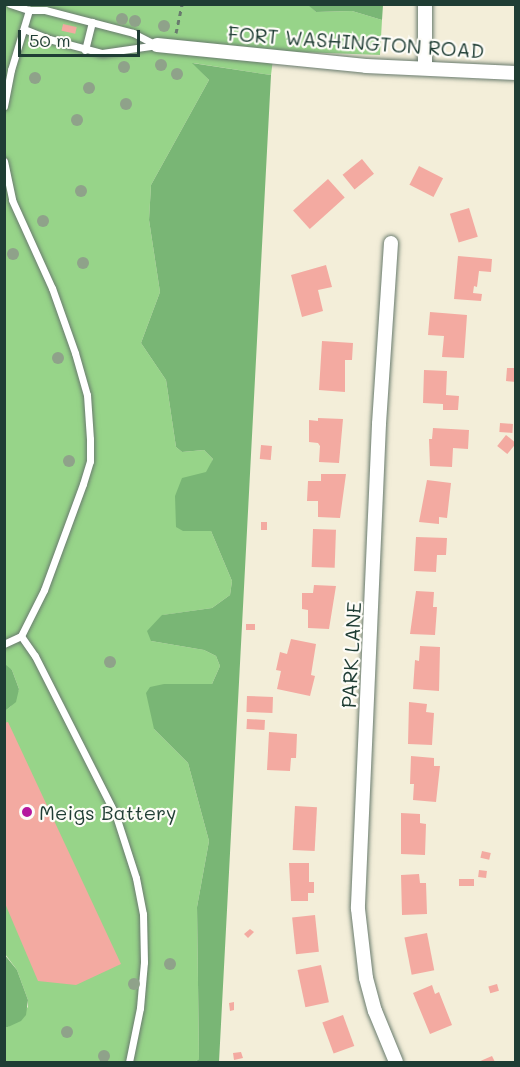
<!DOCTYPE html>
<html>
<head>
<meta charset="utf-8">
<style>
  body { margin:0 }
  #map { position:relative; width:520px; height:1067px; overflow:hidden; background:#f3eed9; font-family:Mali,sans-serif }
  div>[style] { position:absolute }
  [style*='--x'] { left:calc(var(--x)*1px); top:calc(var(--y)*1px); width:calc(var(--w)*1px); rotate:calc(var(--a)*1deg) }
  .green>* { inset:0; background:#97d489 }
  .forest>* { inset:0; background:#79b675 }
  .building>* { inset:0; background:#f3aaa1; transform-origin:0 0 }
  .path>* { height:3px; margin-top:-1.5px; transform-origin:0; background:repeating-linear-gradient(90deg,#697b6e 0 4.5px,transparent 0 9px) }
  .roads { filter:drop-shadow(0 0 2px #697b6e) drop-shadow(0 0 2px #697b6e) }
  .lane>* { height:7px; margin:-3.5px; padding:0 3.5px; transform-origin:3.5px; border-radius:3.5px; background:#fff }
  .street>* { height:14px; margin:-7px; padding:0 7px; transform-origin:7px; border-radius:7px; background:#fff }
  .trees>* { width:12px; height:12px; margin:-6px; border-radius:50%; background:#8fa28a }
  .dots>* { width:16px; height:16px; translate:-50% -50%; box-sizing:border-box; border:3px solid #fdfcf7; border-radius:50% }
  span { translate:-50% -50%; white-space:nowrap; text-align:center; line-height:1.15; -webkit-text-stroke:4.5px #fdfcf7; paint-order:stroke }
  .street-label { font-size:20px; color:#1f3d34 }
  .poi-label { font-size:20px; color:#1f3d34 }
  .left { translate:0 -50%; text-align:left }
  .frame { position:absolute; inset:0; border:6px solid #1f3d34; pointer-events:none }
  .scale { position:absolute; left:18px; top:30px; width:122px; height:27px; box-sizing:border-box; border:3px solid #1f3d34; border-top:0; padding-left:8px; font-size:18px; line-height:21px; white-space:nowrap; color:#1f3d34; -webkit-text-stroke:4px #fdfcf7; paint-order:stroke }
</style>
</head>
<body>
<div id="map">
  <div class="green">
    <i style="clip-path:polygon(308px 4px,316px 12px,352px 11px,382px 20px,380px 55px,274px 51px,271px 75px,193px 63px,209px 80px,151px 185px,149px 220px,160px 292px,141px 343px,166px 380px,176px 447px,182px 452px,204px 450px,213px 459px,184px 531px,211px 531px,232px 581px,230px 595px,212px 608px,163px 615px,151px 641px,204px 650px,216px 656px,220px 666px,212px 684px,164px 684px,154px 729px,188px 763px,209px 841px,197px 907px,199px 1059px,195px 1062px,5px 1062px,5px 1027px,8px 1027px,28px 1007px,28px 1000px,17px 970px,5px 954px,5px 711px,11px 706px,19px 689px,12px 670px,4px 666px,5px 5px)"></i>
  </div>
  <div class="forest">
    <i style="clip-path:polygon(308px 5px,383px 5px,382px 20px,352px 11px,316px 12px)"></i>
    <i style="clip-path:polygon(192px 63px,271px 75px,219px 1062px,195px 1062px,199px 1059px,197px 907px,209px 841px,188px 763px,154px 729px,146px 693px,150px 687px,164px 684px,212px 684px,220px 666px,216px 656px,204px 650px,151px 641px,147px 631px,162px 615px,212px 608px,230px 595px,232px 581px,211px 531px,183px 531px,176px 527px,175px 496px,182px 478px,206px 472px,213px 459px,204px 450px,182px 452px,176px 447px,166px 380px,141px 343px,160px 292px,149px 220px,151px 185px,209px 80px)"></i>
    <i style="clip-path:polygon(6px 665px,12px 670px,19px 689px,16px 702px,5px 711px)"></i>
    <i style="clip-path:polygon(4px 954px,17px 970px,28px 1000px,26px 1015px,21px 1021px,8px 1027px,4px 1027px)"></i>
  </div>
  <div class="building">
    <i style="left:63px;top:24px;width:14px;height:7px;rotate:12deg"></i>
    <i style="left:362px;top:159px;width:19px;height:25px;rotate:51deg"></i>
    <i style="left:419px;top:166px;width:27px;height:21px;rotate:27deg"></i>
    <i style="left:328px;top:179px;width:25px;height:47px;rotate:48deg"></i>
    <i style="left:469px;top:208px;width:30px;height:20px;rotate:73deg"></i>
    <i style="clip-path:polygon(458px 256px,492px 259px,491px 272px,479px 271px,477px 287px,474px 286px,473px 293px,482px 294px,481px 301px,454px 299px)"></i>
    <i style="clip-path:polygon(326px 265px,332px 287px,318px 290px,323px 311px,302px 317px,291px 275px)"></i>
    <i style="clip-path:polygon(430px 312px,467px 315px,464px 358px,442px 357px,444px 336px,428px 335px)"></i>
    <i style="clip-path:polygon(322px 341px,353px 343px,352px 360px,345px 360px,345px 392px,319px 390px)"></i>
    <i style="clip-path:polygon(507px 368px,516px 368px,516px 382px,506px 381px)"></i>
    <i style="clip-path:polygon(424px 370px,447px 371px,446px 395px,459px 396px,458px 410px,443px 410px,443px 404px,423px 403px)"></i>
    <i style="clip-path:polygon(318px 418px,343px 419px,339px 463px,319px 462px,320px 446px,318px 443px,309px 442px,309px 420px,318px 421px)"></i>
    <i style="left:500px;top:423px;width:13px;height:9px;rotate:4deg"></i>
    <i style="clip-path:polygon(433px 428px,469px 430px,468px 449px,453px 448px,452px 467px,430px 466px,429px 439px,432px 439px)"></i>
    <i style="left:506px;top:435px;width:13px;height:14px;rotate:39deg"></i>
    <i style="left:261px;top:445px;width:11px;height:14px;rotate:5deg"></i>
    <i style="clip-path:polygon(321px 474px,346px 474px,340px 518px,318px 517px,318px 501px,307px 501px,308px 481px,321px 481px)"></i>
    <i style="clip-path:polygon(427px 480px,451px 483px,447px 518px,439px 517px,439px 524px,419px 522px)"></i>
    <i style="left:261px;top:522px;width:6px;height:8px"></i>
    <i style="left:313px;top:529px;width:23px;height:38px;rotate:2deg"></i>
    <i style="clip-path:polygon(416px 537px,447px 538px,446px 555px,437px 555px,436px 572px,414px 571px)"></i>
    <i style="clip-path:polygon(314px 585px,336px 586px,329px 629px,308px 628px,308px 610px,302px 609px,302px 593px,313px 593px)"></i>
    <i style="clip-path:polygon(416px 591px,434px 592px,433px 607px,437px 607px,435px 635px,410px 634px)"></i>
    <i style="left:246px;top:624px;width:9px;height:6px"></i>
    <i style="clip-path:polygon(291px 639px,316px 644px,311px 675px,315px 676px,310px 696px,277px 689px,281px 671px,276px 670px,280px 652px,287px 654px)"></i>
    <i style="clip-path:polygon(420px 646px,440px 647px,439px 691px,413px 689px,415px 660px,419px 661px)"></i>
    <i style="left:247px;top:696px;width:26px;height:16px;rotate:2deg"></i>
    <i style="clip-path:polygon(409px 702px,427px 704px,426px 712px,434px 713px,432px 745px,408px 744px)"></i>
    <i style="left:247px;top:719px;width:18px;height:10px;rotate:3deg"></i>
    <i style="clip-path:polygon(8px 722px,121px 964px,76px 985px,38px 981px,4px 901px,4px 723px)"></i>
    <i style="clip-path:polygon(269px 732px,297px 734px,296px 758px,291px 758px,290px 771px,267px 770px)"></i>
    <i style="clip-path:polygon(411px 756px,434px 758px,434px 766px,440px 766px,436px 802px,413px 800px,414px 784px,410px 784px)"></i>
    <i style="left:295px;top:806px;width:22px;height:44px;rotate:3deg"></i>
    <i style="clip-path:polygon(401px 813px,420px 814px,420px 823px,426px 824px,425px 855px,401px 854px)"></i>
    <i style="left:482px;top:851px;width:9px;height:7px;rotate:13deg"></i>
    <i style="clip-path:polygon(289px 863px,309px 863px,309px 882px,314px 882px,314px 893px,308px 893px,308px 901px,291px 901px)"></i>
    <i style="left:479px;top:870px;width:8px;height:7px;rotate:7deg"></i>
    <i style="clip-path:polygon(419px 874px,420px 883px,426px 883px,427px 914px,402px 915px,401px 875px)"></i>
    <i style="left:459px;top:879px;width:15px;height:7px"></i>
    <i style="left:315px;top:915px;width:37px;height:23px;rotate:84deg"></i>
    <i style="clip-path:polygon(250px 929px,254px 932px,248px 938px,244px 934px)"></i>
    <i style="left:427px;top:933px;width:38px;height:23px;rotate:79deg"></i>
    <i style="left:321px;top:965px;width:38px;height:24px;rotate:78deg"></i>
    <i style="left:497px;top:984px;width:7px;height:9px;rotate:74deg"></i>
    <i style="clip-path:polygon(432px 985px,435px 994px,439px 992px,452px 1025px,430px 1034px,413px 993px)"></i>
    <i style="clip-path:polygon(234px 1002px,234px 1010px,230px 1011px,229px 1003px)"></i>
    <i style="left:343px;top:1015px;width:33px;height:22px;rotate:70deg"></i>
    <i style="clip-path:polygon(241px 1052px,243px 1058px,234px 1060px,233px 1053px)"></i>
    <i style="clip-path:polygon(492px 1056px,495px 1062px,478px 1062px)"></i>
  </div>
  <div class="path">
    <i style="--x:176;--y:33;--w:30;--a:-78"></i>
  </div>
  <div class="roads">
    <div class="lane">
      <i style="--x:10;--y:4;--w:20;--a:18"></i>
      <i style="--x:29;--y:10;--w:16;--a:0"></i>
      <i style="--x:45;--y:10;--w:91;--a:14.6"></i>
      <i style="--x:133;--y:33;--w:27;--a:27"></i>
      <i style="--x:24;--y:29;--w:27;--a:22"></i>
      <i style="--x:49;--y:39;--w:55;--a:14.8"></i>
      <i style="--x:102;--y:53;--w:56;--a:-8.3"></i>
      <i style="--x:85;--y:50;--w:29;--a:-76"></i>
      <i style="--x:4;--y:106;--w:37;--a:-79"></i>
      <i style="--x:11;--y:70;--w:63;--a:-73.3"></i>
      <i style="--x:4;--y:161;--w:40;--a:78"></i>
      <i style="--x:12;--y:200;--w:97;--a:65.6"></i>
      <i style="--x:52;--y:288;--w:69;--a:70.5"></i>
      <i style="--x:75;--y:353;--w:44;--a:74.1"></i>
      <i style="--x:87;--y:395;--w:44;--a:86.1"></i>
      <i style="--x:90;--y:439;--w:22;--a:90"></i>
      <i style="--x:90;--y:461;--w:24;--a:107"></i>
      <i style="--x:83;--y:484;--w:113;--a:110.2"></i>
      <i style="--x:44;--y:590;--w:51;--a:116.6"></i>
      <i style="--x:21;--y:636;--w:19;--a:155"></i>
      <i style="--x:21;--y:636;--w:24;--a:55"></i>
      <i style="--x:35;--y:656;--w:179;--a:63.1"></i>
      <i style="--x:116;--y:816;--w:65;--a:72.1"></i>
      <i style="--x:136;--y:878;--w:37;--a:79"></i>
      <i style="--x:143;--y:914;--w:48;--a:88.8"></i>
      <i style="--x:144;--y:962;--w:46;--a:95"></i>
      <i style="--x:140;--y:1008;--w:55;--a:101.5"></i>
    </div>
    <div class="street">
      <i style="--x:157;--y:45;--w:210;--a:5.7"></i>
      <i style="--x:366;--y:66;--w:150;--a:2.7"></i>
      <i style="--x:425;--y:68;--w:64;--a:-90"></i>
      <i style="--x:391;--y:243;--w:181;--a:93.8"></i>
      <i style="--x:379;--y:424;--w:485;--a:92.5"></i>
      <i style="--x:358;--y:909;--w:69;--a:83.4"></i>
      <i style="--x:366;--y:978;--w:34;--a:75"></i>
      <i style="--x:375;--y:1011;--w:55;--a:67.6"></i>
    </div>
  </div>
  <div class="trees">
    <i style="left:122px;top:19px"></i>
    <i style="left:135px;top:21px"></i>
    <i style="left:164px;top:26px"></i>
    <i style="left:161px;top:65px"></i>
    <i style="left:124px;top:67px"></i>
    <i style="left:177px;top:74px"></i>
    <i style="left:35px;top:78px"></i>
    <i style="left:89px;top:88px"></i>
    <i style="left:126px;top:104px"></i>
    <i style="left:77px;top:120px"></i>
    <i style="left:81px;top:191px"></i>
    <i style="left:43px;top:221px"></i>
    <i style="left:13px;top:254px"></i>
    <i style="left:83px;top:263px"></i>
    <i style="left:58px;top:358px"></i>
    <i style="left:69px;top:461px"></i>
    <i style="left:110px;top:662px"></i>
    <i style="left:170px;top:964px"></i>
    <i style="left:134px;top:984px"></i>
    <i style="left:67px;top:1032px"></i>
    <i style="left:104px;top:1056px"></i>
  </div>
  <div class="dots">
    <i style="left:27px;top:812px;background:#b5179e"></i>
  </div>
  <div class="street-label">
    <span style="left:356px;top:42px;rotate:4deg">FORT WASHINGTON ROAD</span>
    <span style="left:351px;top:655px;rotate:-87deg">PARK LANE</span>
  </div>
  <div class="poi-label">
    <span class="left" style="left:39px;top:812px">Meigs Battery</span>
  </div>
  <div class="frame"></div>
  <div class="scale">50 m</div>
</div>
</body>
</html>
